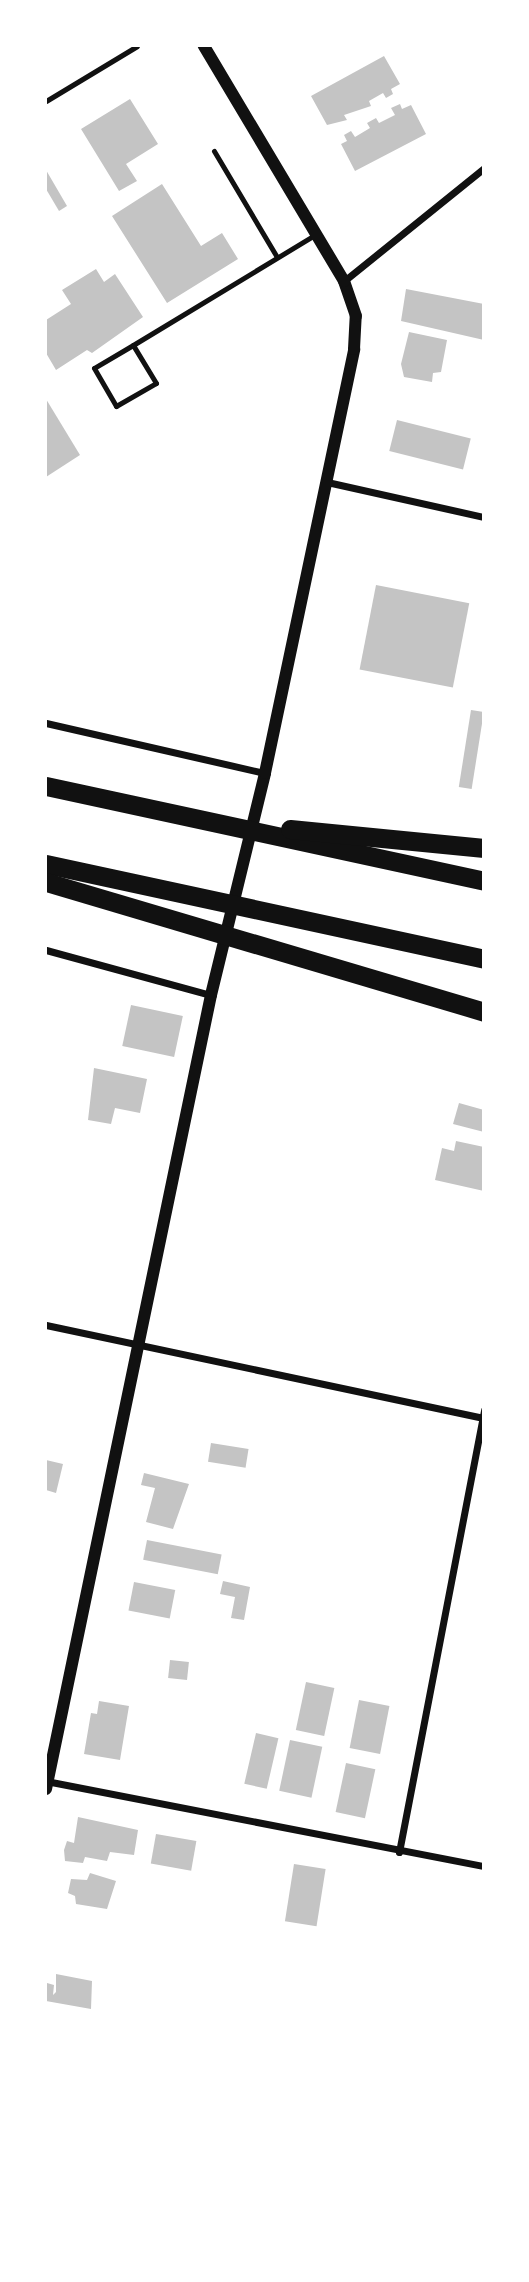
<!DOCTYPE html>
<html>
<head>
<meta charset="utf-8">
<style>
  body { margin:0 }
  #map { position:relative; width:529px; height:2282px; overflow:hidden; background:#fff; font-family:Helvetica,sans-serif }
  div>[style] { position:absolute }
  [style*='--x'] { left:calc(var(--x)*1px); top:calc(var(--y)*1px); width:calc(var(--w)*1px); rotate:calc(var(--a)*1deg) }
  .building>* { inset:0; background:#c4c4c4; transform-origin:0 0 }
  .service>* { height:5px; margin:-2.5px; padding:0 2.5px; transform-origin:2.5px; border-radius:2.5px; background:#111 }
  .minor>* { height:7px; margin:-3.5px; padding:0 3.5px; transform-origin:3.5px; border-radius:3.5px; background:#111 }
  .tertiary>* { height:12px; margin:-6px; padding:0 6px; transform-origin:6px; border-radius:6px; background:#111 }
  .motorway>* { height:19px; margin:-9.5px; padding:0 9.5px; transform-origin:9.5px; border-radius:9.5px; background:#111 }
  span { translate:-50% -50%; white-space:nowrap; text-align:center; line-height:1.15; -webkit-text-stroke:5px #fff; paint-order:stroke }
  .frame { position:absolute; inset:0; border:47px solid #fff; pointer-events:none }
</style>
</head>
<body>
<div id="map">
  <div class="building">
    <i style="clip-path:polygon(384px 56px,400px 84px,391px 89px,393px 94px,386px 98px,383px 93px,369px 101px,371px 106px,344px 115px,347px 120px,327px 125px,311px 96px)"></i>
    <i style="clip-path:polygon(130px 99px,158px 144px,126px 164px,137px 181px,119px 191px,81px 129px)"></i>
    <i style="clip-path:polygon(400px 104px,402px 109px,411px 105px,426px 134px,355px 171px,341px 144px,347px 141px,344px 135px,351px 131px,355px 137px,370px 128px,367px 123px,376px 118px,379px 123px,395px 115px,391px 108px)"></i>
    <i style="clip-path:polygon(46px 170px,67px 206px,59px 211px,46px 189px)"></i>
    <i style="clip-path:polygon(162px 184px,201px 246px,222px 233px,238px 259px,167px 303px,112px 216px)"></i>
    <i style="clip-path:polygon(96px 269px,104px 282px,115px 274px,143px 317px,92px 353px,87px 350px,56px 370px,46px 353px,46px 320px,71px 304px,62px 290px)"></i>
    <i style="clip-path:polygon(406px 289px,484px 304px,484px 340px,401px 321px)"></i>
    <i style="clip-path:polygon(409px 332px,447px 340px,441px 372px,433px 373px,432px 382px,404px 377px,401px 364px)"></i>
    <i style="clip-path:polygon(46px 399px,80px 455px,46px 477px)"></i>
    <i style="left:397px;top:420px;width:76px;height:32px;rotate:14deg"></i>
    <i style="left:376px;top:585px;width:95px;height:86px;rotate:11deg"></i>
    <i style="left:471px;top:710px;width:13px;height:78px;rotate:9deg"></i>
    <i style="left:131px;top:1005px;width:53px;height:42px;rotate:12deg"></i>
    <i style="clip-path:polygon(94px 1068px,147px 1079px,140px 1113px,115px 1108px,111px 1124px,88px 1120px)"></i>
    <i style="clip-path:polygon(459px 1103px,484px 1110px,484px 1132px,453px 1124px)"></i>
    <i style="clip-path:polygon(456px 1141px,484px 1147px,484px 1191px,435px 1180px,442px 1148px,454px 1151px)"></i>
    <i style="left:211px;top:1443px;width:38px;height:19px;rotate:9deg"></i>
    <i style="clip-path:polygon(46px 1460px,63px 1464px,56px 1493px,46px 1490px)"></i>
    <i style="clip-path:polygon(144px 1473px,189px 1484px,173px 1529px,146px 1522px,155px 1488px,141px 1485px)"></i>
    <i style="left:147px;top:1540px;width:76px;height:20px;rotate:11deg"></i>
    <i style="clip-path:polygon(223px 1581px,250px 1587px,244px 1620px,231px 1618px,235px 1597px,220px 1594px)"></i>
    <i style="left:134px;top:1582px;width:42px;height:29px;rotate:11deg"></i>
    <i style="left:170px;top:1660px;width:19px;height:18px;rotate:6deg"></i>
    <i style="left:306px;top:1682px;width:29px;height:49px;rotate:12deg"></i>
    <i style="left:359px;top:1700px;width:31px;height:49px;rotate:11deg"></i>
    <i style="clip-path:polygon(99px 1701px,129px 1706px,120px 1760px,84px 1754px,91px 1713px,97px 1714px)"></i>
    <i style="left:256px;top:1733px;width:23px;height:52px;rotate:13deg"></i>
    <i style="left:290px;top:1740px;width:33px;height:52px;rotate:12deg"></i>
    <i style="left:346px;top:1763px;width:30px;height:50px;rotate:12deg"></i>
    <i style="clip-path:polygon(78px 1817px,138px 1830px,134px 1855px,110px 1852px,107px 1861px,85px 1857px,83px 1863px,65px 1861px,64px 1850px,67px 1841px,74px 1843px)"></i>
    <i style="left:156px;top:1834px;width:41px;height:30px;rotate:10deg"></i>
    <i style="left:294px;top:1864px;width:32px;height:58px;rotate:9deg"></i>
    <i style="clip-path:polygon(90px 1873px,116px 1881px,107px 1909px,76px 1904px,75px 1896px,68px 1893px,71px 1879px,87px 1880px)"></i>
    <i style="clip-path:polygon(56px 1974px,92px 1981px,91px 2009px,46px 2001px,47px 1983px,54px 1985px,53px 1995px,56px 1992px)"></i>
  </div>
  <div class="service">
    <i style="--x:46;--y:101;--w:106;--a:-31.1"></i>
    <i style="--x:214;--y:151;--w:123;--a:59.3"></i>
    <i style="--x:133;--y:345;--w:45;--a:149.5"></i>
    <i style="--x:94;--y:368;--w:44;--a:59.9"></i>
    <i style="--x:116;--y:406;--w:46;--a:-29.9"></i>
    <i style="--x:156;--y:383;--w:44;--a:-121.2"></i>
    <i style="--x:133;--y:345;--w:214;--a:-31.2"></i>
  </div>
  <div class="minor">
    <i style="--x:344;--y:281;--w:180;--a:-38.9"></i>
    <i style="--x:327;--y:482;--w:161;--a:12.6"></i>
    <i style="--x:46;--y:723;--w:225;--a:12.9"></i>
    <i style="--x:46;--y:950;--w:171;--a:15.3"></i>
    <i style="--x:46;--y:1325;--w:446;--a:12"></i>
    <i style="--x:46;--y:1781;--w:446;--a:11"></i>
    <i style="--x:399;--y:1852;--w:450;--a:-79.1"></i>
  </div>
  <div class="tertiary">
    <i style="--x:46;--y:1789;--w:811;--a:-78.26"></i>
    <i style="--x:211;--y:995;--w:228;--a:-76.3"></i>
    <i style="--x:265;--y:773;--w:433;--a:-78.1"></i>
    <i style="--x:354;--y:349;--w:33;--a:-87"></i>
    <i style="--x:356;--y:316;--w:37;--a:-109"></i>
    <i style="--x:344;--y:281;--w:274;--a:-120.8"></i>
  </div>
  <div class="motorway">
    <i style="--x:46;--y:786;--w:448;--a:12.2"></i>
    <i style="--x:290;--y:829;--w:195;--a:5.6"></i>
    <i style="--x:46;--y:864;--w:448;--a:12.2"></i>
    <i style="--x:46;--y:882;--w:457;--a:16.5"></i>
  </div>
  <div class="frame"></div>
</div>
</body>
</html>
